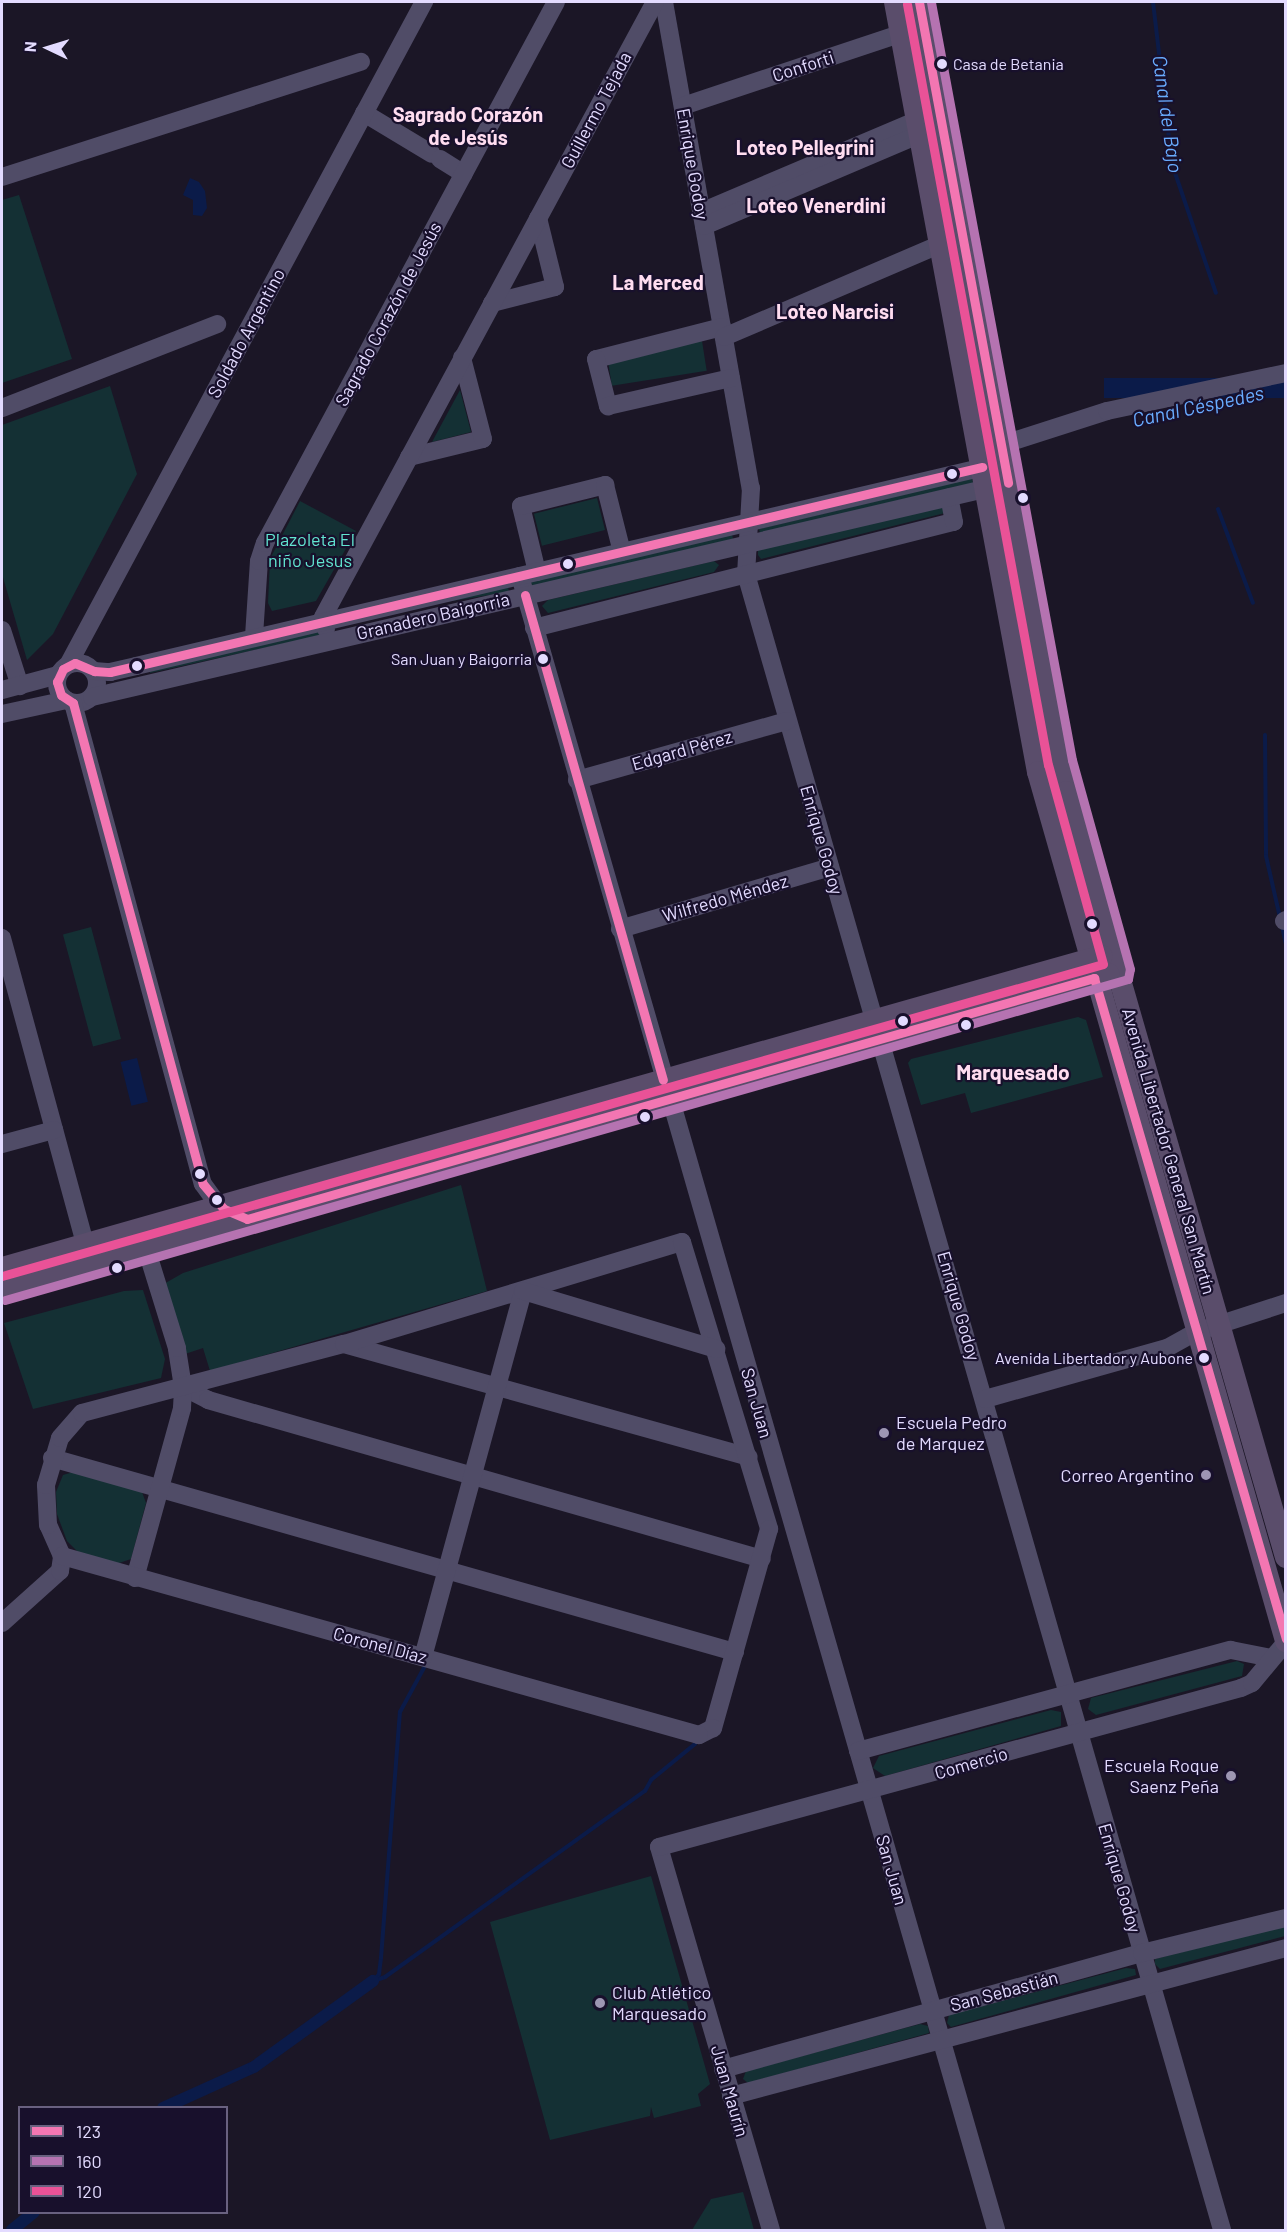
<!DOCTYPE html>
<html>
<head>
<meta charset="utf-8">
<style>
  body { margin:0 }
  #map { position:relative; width:1287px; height:2232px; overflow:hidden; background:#1b1626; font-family:Barlow,sans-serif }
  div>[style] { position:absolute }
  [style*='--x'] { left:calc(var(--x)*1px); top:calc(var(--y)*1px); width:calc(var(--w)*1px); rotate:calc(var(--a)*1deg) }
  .green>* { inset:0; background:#143034; transform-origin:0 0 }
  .water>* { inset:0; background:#0b1b49; transform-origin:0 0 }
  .stream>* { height:4px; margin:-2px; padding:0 2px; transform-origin:2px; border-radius:2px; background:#0b1b49 }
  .canal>* { height:12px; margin:-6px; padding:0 6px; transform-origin:6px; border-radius:6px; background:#0b1b49 }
  .minor>* { height:18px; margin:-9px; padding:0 9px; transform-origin:9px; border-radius:9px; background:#504c67 }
  .minor>.ring { margin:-9px; padding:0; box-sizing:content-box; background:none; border:18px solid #504c67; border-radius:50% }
  .major>* { height:22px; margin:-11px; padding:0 11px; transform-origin:11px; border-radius:11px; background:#5a4d6b }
  .bus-1>* { height:9px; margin:-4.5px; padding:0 4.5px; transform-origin:4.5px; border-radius:4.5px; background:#f376b2 }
  .bus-2>* { height:9px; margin:-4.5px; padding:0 4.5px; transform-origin:4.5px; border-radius:4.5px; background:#b573b1 }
  .bus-3>* { height:9px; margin:-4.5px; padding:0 4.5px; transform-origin:4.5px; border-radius:4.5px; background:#e95297 }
  .dots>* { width:16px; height:16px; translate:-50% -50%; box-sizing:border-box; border:3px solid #18102c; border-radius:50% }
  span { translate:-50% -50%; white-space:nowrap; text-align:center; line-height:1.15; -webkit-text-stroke:4.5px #18102c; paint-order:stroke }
  .bus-label { font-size:16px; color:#e3dbff }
  .left { translate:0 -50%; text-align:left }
  .right { translate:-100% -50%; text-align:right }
  .street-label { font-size:18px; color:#e3dbff }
  .park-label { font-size:18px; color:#62e5d1 }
  .poi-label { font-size:18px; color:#e3dbff }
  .water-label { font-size:20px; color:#69acff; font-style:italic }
  .neighbourhood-label { font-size:20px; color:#ffddf0; font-weight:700 }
  .quarter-label { font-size:21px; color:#ffddf0; font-weight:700 }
  .frame { position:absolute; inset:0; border:3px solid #e3dbff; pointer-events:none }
  .legend { position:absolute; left:18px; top:2106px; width:210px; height:108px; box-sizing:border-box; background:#18102c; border:2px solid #696180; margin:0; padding:8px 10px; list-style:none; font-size:18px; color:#e3dbff }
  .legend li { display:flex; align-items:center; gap:12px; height:30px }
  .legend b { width:30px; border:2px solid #696180 }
  .north { position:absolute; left:18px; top:18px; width:60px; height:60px; -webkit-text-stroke:4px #18102c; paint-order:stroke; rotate:274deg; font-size:16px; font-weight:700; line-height:24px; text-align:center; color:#e3dbff }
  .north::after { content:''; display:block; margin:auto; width:21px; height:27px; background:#e3dbff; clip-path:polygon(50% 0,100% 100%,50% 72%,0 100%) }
</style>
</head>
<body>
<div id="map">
  <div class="green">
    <i style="clip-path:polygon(19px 195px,72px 359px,2px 383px,2px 200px)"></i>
    <i style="left:702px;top:341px;width:30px;height:96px;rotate:81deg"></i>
    <i style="clip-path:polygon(110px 386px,137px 474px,53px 634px,27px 660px,2px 574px,2px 425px)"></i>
    <i style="clip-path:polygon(460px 390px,471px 432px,432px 442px)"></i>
    <i style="clip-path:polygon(972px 478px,973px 483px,760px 533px,759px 529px)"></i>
    <i style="left:597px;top:498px;width:33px;height:65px;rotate:76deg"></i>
    <i style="clip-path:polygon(300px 501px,356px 531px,316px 601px,272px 611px,268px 603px,270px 559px)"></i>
    <i style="clip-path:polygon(945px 505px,945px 513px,761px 559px,758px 555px,758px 550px)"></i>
    <i style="clip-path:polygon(732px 534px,733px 539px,533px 587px,530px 581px)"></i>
    <i style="clip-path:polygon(714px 561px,719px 565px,714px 572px,548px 613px,542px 606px,548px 600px)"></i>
    <i style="left:508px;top:586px;width:6px;height:183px;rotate:81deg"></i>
    <i style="clip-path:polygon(319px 629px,323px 635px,150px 673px,150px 670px)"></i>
    <i style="left:91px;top:927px;width:116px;height:29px;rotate:75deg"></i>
    <i style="clip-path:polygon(1078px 1017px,1086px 1020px,1103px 1077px,971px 1113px,965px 1093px,921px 1105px,908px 1063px,911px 1059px)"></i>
    <i style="clip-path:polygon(461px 1185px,487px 1291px,210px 1371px,203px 1348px,185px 1354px,162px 1285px,183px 1273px)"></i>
    <i style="clip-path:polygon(143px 1290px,165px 1359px,161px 1378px,33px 1409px,4px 1323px,124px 1291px)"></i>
    <i style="clip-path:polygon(73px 1472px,142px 1492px,146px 1503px,131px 1559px,113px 1565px,81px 1555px,67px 1541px,57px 1514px,56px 1492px,63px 1475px)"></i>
    <i style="clip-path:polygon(1237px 1661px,1244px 1664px,1242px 1676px,1096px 1715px,1088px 1709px,1091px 1698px)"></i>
    <i style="clip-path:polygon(1051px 1710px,1061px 1712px,1061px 1726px,885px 1776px,873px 1768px,879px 1756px)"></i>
    <i style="clip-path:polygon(651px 1876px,710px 2084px,698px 2094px,701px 2106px,654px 2118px,651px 2107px,650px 2116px,550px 2140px,490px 1922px)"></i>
    <i style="clip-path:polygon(1285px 1925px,1285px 1936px,1160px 1969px,1155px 1964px,1155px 1959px)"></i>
    <i style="clip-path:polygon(1126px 1968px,1135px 1969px,1136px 1975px,951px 2027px,947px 2023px,949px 2015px)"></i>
    <i style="clip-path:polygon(920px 2024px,928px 2026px,929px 2033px,748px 2083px,743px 2079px,746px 2071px)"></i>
    <i style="clip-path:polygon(743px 2192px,754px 2230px,692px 2230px,711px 2199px)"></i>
  </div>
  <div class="water">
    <i style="clip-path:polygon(190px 178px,199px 182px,205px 191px,207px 208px,202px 216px,193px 215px,193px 200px,183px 195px)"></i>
    <i style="left:1285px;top:378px;width:20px;height:181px;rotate:90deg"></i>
    <i style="left:137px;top:1058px;width:45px;height:17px;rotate:76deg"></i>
  </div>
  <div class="stream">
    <i style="--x:1153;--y:2;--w:163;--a:83.3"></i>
    <i style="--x:1172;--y:164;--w:136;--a:71.2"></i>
    <i style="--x:1218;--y:509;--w:100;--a:69.6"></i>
    <i style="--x:1265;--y:735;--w:121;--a:89.5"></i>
    <i style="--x:1266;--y:856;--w:90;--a:77.2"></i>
    <i style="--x:373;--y:1981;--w:13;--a:-18"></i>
    <i style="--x:385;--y:1977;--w:320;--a:-35.6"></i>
    <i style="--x:645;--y:1791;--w:13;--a:-61"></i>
    <i style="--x:651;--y:1780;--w:57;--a:-39.3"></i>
    <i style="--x:374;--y:1981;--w:9;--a:-54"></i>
    <i style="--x:379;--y:1974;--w:16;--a:-83"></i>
    <i style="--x:381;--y:1958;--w:247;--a:-85.6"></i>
    <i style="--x:400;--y:1712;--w:52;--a:-61.5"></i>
  </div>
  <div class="canal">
    <i style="--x:163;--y:2108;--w:100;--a:-24.3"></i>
    <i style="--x:254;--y:2067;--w:147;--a:-35.9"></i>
    <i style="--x:12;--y:2230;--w:28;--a:-39"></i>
  </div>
  <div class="minor">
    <i style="--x:664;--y:2;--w:494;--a:79.9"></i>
    <i style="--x:751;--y:488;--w:86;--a:93.3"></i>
    <i style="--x:746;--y:574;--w:1723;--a:73.96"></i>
    <i style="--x:683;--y:106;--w:240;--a:-18.4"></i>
    <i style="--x:364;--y:113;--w:79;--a:31.1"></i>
    <i style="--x:440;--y:159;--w:28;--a:32"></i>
    <i style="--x:2;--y:177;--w:377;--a:-17.8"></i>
    <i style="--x:701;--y:212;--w:236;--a:-23"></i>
    <i style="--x:704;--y:226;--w:236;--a:-23"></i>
    <i style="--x:492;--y:303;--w:65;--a:-14.3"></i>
    <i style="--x:555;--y:287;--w:71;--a:-103.8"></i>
    <i style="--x:722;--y:327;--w:130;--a:165.7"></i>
    <i style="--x:596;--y:359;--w:49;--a:75.7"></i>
    <i style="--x:608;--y:406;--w:126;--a:-12.8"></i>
    <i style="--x:724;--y:337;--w:236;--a:-23.2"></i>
    <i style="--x:2;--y:408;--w:231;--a:-21.3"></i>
    <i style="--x:1001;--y:445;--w:111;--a:-17.8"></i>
    <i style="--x:1107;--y:411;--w:183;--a:-12"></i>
    <i style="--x:409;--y:457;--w:76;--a:-13.7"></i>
    <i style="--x:483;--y:439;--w:84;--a:-104.5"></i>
    <i style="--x:537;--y:572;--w:68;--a:-103.6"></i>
    <i style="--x:521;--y:506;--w:87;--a:-14"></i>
    <i style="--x:605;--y:485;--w:69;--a:75.8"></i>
    <i style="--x:520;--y:576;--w:1721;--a:73.94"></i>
    <i style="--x:534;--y:628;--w:433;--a:-14.2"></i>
    <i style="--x:954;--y:522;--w:25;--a:-101"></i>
    <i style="--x:326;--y:629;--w:12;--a:-104"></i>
    <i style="--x:323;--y:617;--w:699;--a:-61.64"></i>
    <i style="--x:2;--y:630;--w:59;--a:72.2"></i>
    <i style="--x:254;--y:636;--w:75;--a:-86.2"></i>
    <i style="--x:259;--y:561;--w:19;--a:-72"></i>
    <i style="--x:265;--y:543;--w:614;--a:-61.72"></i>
    <i class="ring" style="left:57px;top:663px;width:22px;height:22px"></i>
    <i style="--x:68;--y:665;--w:753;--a:-61.77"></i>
    <i style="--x:94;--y:671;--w:16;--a:4"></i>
    <i style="--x:110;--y:672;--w:27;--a:-13"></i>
    <i style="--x:136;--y:666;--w:880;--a:-13.2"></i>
    <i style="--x:2;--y:690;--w:58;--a:-15"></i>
    <i style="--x:92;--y:697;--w:929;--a:-13.12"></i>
    <i style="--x:73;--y:703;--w:498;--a:74.9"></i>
    <i style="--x:203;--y:1184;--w:24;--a:54"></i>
    <i style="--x:217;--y:1203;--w:16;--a:35"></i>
    <i style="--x:2;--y:714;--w:66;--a:-12.2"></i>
    <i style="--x:577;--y:780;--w:218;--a:-15.7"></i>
    <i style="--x:1284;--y:921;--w:2;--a:-27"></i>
    <i style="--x:620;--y:929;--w:219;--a:-16.4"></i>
    <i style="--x:2;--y:938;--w:317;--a:74.8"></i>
    <i style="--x:2;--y:1144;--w:54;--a:-15.1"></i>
    <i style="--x:344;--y:1344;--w:420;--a:15.6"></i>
    <i style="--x:183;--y:1387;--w:28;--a:27"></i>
    <i style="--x:208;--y:1400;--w:576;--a:16.01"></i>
    <i style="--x:985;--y:1399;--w:189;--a:-15.7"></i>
    <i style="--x:1167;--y:1348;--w:33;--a:-29"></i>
    <i style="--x:1196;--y:1332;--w:95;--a:-17.9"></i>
    <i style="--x:52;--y:1458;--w:710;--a:15.86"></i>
    <i style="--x:135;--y:1578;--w:176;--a:-74.5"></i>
    <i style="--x:182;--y:1408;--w:21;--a:-87"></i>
    <i style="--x:183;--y:1387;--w:39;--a:-99"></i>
    <i style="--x:177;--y:1348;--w:118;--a:-107.2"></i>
    <i style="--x:2;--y:1623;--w:78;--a:-41.9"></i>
    <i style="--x:60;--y:1571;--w:15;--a:-82"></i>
    <i style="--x:62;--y:1556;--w:34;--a:-114"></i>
    <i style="--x:48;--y:1525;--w:40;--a:-92.9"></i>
    <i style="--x:46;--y:1485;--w:49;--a:-73.4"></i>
    <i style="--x:60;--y:1438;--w:33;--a:-49"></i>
    <i style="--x:82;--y:1413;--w:271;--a:-14.8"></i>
    <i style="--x:344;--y:1344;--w:353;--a:-16.8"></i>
    <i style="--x:682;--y:1242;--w:300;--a:73.1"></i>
    <i style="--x:769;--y:1529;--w:207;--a:105.7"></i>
    <i style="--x:713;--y:1728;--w:16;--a:153"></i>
    <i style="--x:699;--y:1735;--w:662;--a:-164.3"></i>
    <i style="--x:423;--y:1657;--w:379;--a:-74.7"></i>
    <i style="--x:523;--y:1291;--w:202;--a:16.7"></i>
    <i style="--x:858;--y:1751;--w:386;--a:-15.2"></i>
    <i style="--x:1231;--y:1650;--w:41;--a:11.3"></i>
    <i style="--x:723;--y:2069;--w:435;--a:-15.5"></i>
    <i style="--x:1142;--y:1953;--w:148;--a:-13.7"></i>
    <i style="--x:731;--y:2096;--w:574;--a:-14.93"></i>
    <i style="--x:771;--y:2230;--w:399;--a:-106.3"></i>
    <i style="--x:659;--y:1847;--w:603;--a:-15.28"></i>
    <i style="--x:1241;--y:1688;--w:12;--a:-24"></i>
    <i style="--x:1252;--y:1683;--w:53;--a:-50.3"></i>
  </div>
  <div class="major">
    <i style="--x:895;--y:2;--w:783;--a:79.48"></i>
    <i style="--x:1038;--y:772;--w:904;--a:74.07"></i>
    <i style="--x:919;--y:2;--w:804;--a:79.46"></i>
    <i style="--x:1066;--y:792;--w:796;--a:73.96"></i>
    <i style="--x:2;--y:1268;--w:1143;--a:-15.84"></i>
    <i style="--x:2;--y:1288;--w:1150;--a:-15.85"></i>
  </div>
  <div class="bus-1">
    <i style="--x:919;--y:2;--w:489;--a:79.5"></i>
    <i style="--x:525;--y:595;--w:504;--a:74.12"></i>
    <i style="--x:73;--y:703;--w:14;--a:-146"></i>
    <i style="--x:61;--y:695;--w:14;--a:-107"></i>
    <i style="--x:57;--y:682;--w:14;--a:-65"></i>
    <i style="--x:63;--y:669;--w:13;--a:-27"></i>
    <i style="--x:75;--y:663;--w:21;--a:23"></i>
    <i style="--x:94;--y:671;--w:16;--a:4"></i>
    <i style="--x:110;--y:672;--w:896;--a:-13.23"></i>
    <i style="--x:73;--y:703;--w:498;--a:74.9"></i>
    <i style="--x:203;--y:1184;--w:33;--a:50"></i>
    <i style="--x:224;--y:1209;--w:25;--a:23"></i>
    <i style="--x:1094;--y:978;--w:688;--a:73.8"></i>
    <i style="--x:247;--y:1219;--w:881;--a:-15.88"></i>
  </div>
  <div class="bus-2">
    <i style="--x:5;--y:1300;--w:1168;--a:-15.95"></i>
    <i style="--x:1128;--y:979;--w:10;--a:-79"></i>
    <i style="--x:1130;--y:969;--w:217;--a:-105.5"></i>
    <i style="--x:1072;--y:760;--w:771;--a:-100.54"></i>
  </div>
  <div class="bus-3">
    <i style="--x:2;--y:1276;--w:1144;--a:-15.82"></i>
    <i style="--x:1103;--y:964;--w:206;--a:-105.4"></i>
    <i style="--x:1048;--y:765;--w:774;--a:-100.5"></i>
  </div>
  <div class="dots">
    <i style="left:942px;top:64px;background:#e3dbff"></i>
    <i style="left:952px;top:474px;background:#e3dbff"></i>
    <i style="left:1023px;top:498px;background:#e3dbff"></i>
    <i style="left:568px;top:564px;background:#e3dbff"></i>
    <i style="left:543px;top:659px;background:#e3dbff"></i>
    <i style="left:137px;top:666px;background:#e3dbff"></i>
    <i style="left:1092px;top:924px;background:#e3dbff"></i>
    <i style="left:903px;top:1021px;background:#e3dbff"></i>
    <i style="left:966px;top:1025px;background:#e3dbff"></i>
    <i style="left:645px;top:1117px;background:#e3dbff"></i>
    <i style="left:200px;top:1174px;background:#e3dbff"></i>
    <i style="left:217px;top:1200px;background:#e3dbff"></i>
    <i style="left:117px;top:1268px;background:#e3dbff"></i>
    <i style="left:1204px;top:1358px;background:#e3dbff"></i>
    <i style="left:884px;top:1433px;background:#9d96b3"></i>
    <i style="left:1206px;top:1475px;background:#9d96b3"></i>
    <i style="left:1231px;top:1776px;background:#9d96b3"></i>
    <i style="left:600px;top:2003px;background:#9d96b3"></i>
  </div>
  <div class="bus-label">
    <span class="left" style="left:953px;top:64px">Casa de Betania</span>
    <span class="right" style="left:532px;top:659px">San Juan y Baigorria</span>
    <span class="right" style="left:1193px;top:1358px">Avenida Libertador y Aubone</span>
  </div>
  <div class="street-label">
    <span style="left:803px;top:66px;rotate:-18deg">Conforti</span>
    <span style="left:596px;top:110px;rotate:-62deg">Guillermo Tejada</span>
    <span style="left:693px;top:164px;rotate:80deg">Enrique Godoy</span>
    <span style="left:388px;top:314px;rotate:-62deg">Sagrado Corazón de Jesús</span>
    <span style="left:246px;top:333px;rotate:-62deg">Soldado Argentino</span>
    <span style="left:433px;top:616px;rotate:-13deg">Granadero Baigorria</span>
    <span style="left:682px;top:750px;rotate:-16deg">Edgard Pérez</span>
    <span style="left:822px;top:840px;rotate:74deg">Enrique Godoy</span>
    <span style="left:725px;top:898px;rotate:-16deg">Wilfredo Méndez</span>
    <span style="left:1169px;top:1151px;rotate:74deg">Avenida Libertador General San Martín</span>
    <span style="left:959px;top:1306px;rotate:74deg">Enrique Godoy</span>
    <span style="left:757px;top:1403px;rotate:74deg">San Juan</span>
    <span style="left:380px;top:1645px;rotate:15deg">Coronel Díaz</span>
    <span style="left:971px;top:1763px;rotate:-16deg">Comercio</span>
    <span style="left:892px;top:1870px;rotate:74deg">San Juan</span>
    <span style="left:1120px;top:1878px;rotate:74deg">Enrique Godoy</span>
    <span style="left:1004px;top:1991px;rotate:-15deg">San Sebastián</span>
    <span style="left:730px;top:2091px;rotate:74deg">Juan Maurín</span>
  </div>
  <div class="park-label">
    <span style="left:310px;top:550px">Plazoleta El<br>niño Jesus</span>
  </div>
  <div class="poi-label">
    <span class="left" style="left:896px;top:1433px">Escuela Pedro<br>de Marquez</span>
    <span class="right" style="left:1194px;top:1475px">Correo Argentino</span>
    <span class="right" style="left:1219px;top:1776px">Escuela Roque<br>Saenz Peña</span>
    <span class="left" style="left:612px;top:2003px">Club Atlético<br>Marquesado</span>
  </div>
  <div class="water-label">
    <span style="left:1168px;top:114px;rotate:82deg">Canal del Bajo</span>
    <span style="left:1198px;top:406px;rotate:-12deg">Canal Céspedes</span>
  </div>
  <div class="neighbourhood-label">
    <span style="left:468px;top:126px">Sagrado Corazón<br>de Jesús</span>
    <span style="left:805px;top:147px">Loteo Pellegrini</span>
    <span style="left:816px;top:205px">Loteo Venerdini</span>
    <span style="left:658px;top:282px">La Merced</span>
    <span style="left:835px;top:311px">Loteo Narcisi</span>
  </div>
  <div class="quarter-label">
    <span style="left:1013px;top:1072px">Marquesado</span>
  </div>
  <div class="frame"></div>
  <ul class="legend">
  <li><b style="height:8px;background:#f376b2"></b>123</li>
  <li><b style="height:8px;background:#b573b1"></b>160</li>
  <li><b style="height:8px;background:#e95297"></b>120</li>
  </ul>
  <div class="north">N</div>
</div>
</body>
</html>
